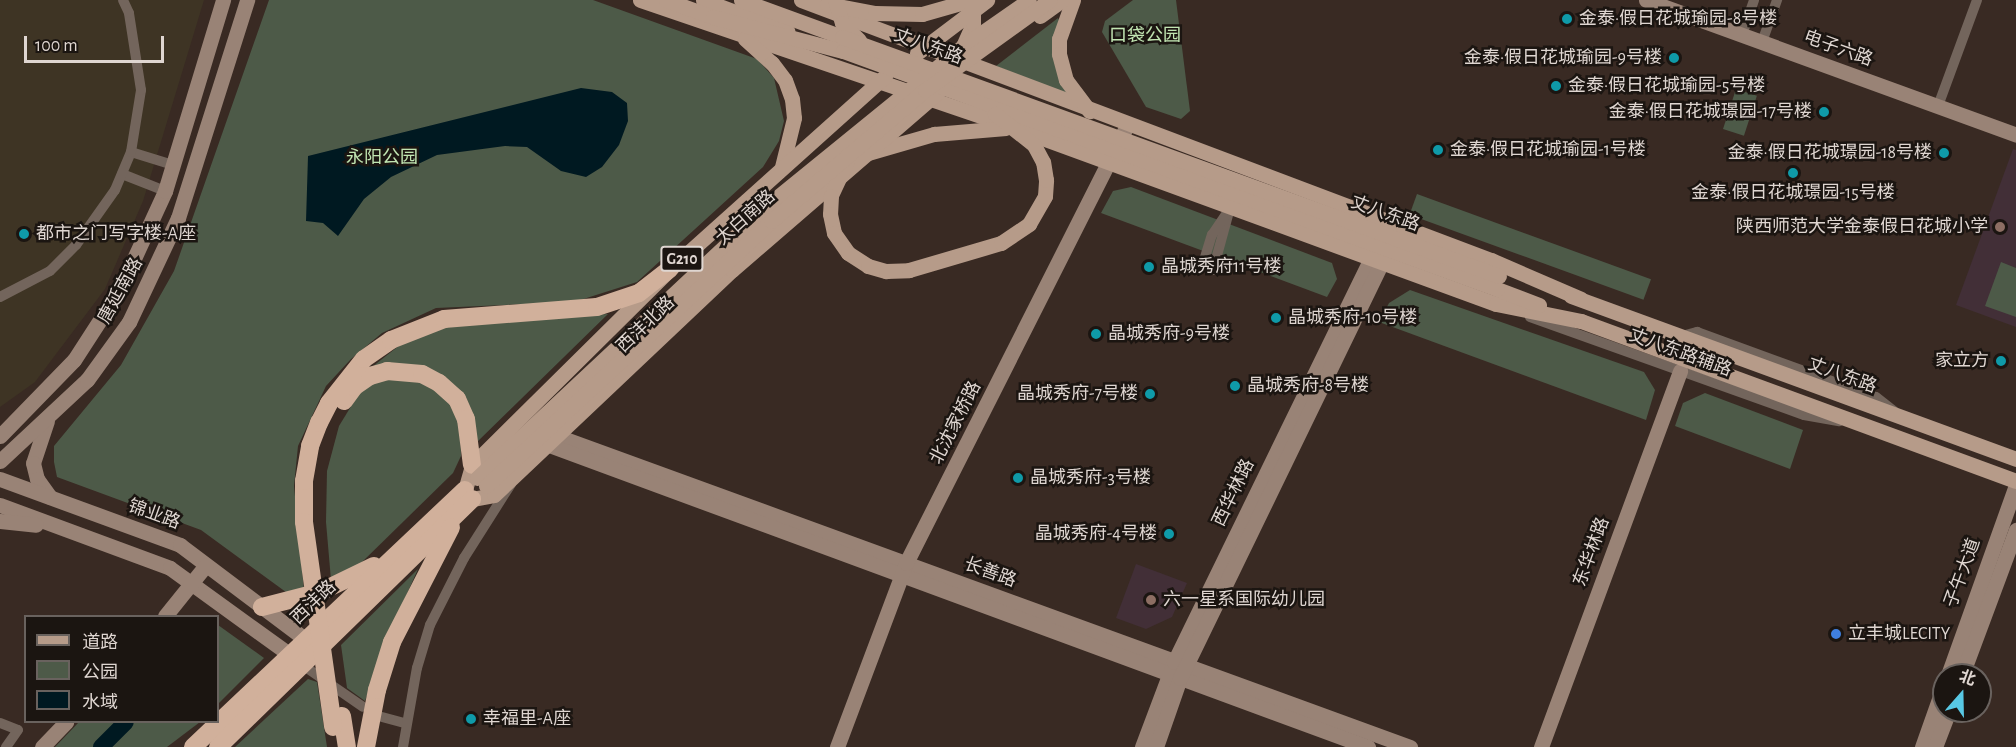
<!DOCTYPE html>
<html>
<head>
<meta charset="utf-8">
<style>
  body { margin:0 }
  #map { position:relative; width:2016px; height:747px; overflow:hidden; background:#392a23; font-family:"Alegreya Sans","Noto Sans SC",sans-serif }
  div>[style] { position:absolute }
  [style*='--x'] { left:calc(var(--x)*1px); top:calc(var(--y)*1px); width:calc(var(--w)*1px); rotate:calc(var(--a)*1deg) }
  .commercial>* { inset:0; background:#3e3424 }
  .education>* { inset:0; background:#422f37 }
  .green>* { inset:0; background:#4d5a48; transform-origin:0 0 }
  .water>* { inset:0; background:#001921 }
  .river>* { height:16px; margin:-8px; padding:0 8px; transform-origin:8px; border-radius:8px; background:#001921 }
  .street>* { height:10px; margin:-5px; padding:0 5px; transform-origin:5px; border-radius:5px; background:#73655c }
  .secondary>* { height:15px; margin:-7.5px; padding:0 7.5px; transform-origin:7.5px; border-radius:7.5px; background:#998376 }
  .primary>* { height:15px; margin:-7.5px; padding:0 7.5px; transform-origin:7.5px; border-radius:7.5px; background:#b69b89 }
  .highway>* { height:18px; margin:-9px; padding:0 9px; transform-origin:9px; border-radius:9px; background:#d1b09b }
  .primary-bridge>* { height:15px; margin:-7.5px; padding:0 7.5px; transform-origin:7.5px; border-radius:7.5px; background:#b69b89 }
  .highway-bridge>* { height:18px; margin:-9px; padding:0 9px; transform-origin:9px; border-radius:9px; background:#d1b09b }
  .dots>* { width:16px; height:16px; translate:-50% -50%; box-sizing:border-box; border:3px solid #1b1511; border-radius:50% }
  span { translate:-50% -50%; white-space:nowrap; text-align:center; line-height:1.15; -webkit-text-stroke:5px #1b1511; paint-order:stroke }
  .shield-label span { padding:2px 4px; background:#1b1511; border:2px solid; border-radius:4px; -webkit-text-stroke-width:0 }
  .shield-label { font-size:16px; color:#dfd6d1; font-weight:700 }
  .poi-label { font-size:18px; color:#dfd6d1 }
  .left { translate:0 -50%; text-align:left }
  .right { translate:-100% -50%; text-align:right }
  .park-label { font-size:18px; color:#c1e5b2 }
  .street-label { font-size:18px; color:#dfd6d1 }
  .legend { position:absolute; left:24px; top:615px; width:195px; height:108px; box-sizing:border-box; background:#1b1511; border:2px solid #69625e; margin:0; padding:8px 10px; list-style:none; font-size:18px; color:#dfd6d1 }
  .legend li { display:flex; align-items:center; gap:12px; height:30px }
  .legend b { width:30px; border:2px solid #69625e }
  .north { position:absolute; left:1932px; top:663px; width:60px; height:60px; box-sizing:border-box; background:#1b1511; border:2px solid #69625e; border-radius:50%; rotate:20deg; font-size:16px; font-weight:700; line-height:24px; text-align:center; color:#dfd6d1 }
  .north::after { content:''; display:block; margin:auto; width:21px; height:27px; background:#58c8e4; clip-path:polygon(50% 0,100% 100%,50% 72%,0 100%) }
  .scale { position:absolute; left:24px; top:36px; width:140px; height:27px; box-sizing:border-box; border:3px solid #dfd6d1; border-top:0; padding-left:8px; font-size:18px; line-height:21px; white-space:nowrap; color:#dfd6d1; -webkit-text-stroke:4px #1b1511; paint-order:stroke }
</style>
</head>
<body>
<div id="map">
  <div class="commercial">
    <i style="clip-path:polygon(0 0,204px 0,143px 201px,105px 289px,35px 382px,0 407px)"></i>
  </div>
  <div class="education">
    <i style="clip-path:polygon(2013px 149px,2016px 150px,2016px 327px,1956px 305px)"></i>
    <i style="clip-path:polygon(1136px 564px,1187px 583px,1172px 617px,1146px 629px,1116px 618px)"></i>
  </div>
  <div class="green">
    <i style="clip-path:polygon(269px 0,593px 0,757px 59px,774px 78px,784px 121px,779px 141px,763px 167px,637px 282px,574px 302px,436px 308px,382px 333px,351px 359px,326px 386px,298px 446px,294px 486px,304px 590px,290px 595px,201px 530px,57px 477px,54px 462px,54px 446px,121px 365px,174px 271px)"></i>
    <i style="clip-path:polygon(1133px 0,1176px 0,1190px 111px,1181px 119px,1146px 107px,1102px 32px,1105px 21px)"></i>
    <i style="clip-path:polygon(1058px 18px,1059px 20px,1070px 96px,996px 66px)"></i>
    <i style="left:1736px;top:89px;width:22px;height:42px;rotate:18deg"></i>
    <i style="clip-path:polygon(1131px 187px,1332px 263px,1337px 279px,1327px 297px,1101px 213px,1113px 191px)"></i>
    <i style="left:1417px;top:194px;width:249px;height:22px;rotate:20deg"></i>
    <i style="clip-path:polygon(2001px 262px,2016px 268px,2016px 317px,1985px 306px)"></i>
    <i style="clip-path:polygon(1410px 290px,1644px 372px,1655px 390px,1646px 420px,1379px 322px,1389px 303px)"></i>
    <i style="clip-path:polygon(608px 314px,475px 444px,448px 385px,363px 374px,405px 341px,447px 323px)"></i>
    <i style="clip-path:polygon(382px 378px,429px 383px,448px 398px,460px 416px,461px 456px,453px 473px,359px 565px,331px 580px,326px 522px,327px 471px,339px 426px,361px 390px)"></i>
    <i style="clip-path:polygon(1705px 393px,1803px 430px,1790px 469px,1675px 426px,1683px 403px)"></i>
    <i style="clip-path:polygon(418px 569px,385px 643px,365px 701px,347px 688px,341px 645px)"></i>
    <i style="clip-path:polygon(218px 625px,264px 658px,218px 704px)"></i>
    <i style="clip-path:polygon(308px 679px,317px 682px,327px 747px,235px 747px)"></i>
    <i style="clip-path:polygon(79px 722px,200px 722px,167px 747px,55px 747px)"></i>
  </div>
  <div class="water">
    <i style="clip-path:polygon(581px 88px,612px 92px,627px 103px,628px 121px,619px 145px,602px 167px,586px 177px,561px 171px,527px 147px,505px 146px,437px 155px,391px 177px,364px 199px,338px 236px,323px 223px,306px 221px,308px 156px)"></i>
  </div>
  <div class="river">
    <i style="--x:101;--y:747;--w:35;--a:-45"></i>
  </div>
  <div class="street">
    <i style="--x:1742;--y:35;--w:37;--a:-71"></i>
    <i style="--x:1762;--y:42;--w:45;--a:-70.3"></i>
    <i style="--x:1938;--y:106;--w:113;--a:-69.8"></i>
    <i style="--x:131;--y:152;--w:44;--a:17.2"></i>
    <i style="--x:122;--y:174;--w:46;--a:21.6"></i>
    <i style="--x:1230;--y:208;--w:64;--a:105.3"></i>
    <i style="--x:1213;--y:270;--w:11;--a:-165"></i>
    <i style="--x:1202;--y:267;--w:34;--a:-73"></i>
    <i style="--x:1212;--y:235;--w:32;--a:-56"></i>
    <i style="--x:0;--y:297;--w:56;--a:-27.5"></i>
    <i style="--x:50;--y:271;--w:37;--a:-45"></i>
    <i style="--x:76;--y:245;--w:67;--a:-54.7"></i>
    <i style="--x:115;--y:190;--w:41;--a:-67.2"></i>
    <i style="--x:131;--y:152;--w:63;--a:-80.8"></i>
    <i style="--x:141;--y:90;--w:78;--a:-98.9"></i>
    <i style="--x:129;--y:13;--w:14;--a:-115"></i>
    <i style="--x:1530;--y:317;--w:291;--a:19.7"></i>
    <i style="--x:1804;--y:415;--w:36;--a:10"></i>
    <i style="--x:1682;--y:336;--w:16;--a:-15"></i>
    <i style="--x:1697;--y:332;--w:190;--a:20"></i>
    <i style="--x:1876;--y:397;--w:23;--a:38"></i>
    <i style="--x:301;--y:664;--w:75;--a:34.7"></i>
    <i style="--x:382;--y:717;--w:24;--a:15"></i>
    <i style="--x:0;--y:723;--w:19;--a:21"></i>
    <i style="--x:18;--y:730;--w:21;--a:125"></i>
    <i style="--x:403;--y:747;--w:80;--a:-80"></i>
    <i style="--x:417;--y:668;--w:45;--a:-73.2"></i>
    <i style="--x:430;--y:625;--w:75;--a:-63.1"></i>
    <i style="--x:464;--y:558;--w:88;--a:-57.6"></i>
  </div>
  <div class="secondary">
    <i style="--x:1646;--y:0;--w:394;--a:20"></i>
    <i style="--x:47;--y:421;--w:44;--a:108.4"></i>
    <i style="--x:33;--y:463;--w:16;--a:76"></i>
    <i style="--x:37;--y:479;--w:22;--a:54"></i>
    <i style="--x:0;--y:436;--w:106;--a:-45.8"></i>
    <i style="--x:74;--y:360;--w:85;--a:-57.1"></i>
    <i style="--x:120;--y:289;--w:108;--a:-65.3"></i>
    <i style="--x:165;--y:191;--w:200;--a:-73.1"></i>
    <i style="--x:557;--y:436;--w:908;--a:20.03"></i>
    <i style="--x:549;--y:445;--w:873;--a:20.24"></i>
    <i style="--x:0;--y:461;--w:119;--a:-43"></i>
    <i style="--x:87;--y:380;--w:72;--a:-54.1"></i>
    <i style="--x:129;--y:322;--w:115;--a:-64.8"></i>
    <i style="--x:178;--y:218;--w:229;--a:-72.4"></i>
    <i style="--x:0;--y:479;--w:192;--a:20.1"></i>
    <i style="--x:180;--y:545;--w:158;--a:37"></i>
    <i style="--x:0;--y:505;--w:181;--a:20.3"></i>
    <i style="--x:170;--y:568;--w:147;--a:35.9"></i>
    <i style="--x:0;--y:521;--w:36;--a:6"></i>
    <i style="--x:165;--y:616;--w:65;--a:-51.2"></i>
    <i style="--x:1948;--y:675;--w:202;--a:-70.3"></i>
    <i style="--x:1962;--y:675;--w:155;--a:-69.6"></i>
    <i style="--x:42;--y:747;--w:35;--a:-46"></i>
    <i style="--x:837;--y:747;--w:197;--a:-69.4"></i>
    <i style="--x:906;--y:563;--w:490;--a:-63.2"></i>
    <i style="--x:1142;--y:747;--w:91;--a:-69.4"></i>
    <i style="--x:1174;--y:662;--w:447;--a:-64"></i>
    <i style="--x:1156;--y:747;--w:73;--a:-70.8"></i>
    <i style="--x:1180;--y:678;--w:460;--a:-64.1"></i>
    <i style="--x:1541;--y:747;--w:401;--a:-69.7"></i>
    <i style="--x:1922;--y:747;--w:66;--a:-70.5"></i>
    <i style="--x:1935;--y:747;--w:39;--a:-69"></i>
  </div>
  <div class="primary">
    <i style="--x:640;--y:0;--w:396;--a:18.8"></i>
    <i style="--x:1015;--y:128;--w:512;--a:20.1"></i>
    <i style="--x:1496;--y:304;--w:87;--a:11.3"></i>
    <i style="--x:1581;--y:321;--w:463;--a:20.2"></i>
    <i style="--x:703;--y:0;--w:90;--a:20.3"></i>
    <i style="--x:741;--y:0;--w:108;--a:20.1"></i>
    <i style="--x:801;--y:0;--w:737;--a:20.65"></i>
    <i style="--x:1491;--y:260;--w:98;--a:23.4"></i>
    <i style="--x:1073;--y:0;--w:41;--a:109.7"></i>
    <i style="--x:1059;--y:39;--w:15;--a:90"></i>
    <i style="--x:1059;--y:54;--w:27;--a:75"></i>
    <i style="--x:1066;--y:80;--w:39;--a:53"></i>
    <i style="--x:827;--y:4;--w:49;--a:10.6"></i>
    <i style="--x:875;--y:13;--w:47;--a:1.2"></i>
    <i style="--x:922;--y:14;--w:51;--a:-15.9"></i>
    <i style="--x:1040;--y:16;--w:27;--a:-36"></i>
    <i style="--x:745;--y:39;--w:36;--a:42"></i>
    <i style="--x:772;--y:63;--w:21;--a:53"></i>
    <i style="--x:785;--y:80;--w:20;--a:70"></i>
    <i style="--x:792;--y:99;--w:19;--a:84"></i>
    <i style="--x:794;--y:118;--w:50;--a:103.8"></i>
    <i style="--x:917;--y:53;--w:88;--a:-37.1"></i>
    <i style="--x:868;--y:153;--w:69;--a:-16.1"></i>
    <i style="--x:934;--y:134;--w:72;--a:-4.8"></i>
    <i style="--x:1497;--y:289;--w:45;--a:20.9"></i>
    <i style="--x:1571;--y:296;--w:474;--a:20.1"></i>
    <i style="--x:465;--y:490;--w:26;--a:-74"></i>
    <i style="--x:472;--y:465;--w:279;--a:-44.7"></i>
    <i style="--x:670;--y:269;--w:289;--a:-41.9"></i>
    <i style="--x:472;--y:499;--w:22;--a:-10"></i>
    <i style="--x:494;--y:495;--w:328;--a:-43.4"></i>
    <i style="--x:732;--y:270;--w:271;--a:-40.8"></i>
  </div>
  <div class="highway">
    <i style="--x:344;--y:401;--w:17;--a:-54"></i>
    <i style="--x:354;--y:387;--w:19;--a:-35"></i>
    <i style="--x:370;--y:376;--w:18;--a:-16"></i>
    <i style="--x:387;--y:371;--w:35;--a:5"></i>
    <i style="--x:422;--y:374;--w:19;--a:28"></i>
    <i style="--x:439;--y:383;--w:24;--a:42"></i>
    <i style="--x:457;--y:399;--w:22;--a:66"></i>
    <i style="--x:466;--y:419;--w:46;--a:82.6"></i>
    <i style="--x:304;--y:522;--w:41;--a:-90"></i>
    <i style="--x:304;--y:481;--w:36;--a:-80"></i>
    <i style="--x:310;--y:446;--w:25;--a:-69"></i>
    <i style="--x:319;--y:423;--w:22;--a:-63"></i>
    <i style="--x:329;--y:403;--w:56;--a:-51.5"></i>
    <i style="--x:364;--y:359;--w:33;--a:-35"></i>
    <i style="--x:391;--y:340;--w:57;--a:-21.6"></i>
    <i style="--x:444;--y:319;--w:153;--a:-4.5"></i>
    <i style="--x:597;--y:307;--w:44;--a:-18.4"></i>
    <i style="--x:639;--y:293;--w:39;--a:-38"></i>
    <i style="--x:262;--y:607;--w:60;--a:-14.5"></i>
    <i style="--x:320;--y:592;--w:60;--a:-25.7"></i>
    <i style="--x:342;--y:716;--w:31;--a:81"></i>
    <i style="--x:193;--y:747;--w:374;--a:-43.4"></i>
    <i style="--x:218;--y:747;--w:355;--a:-44.3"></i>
    <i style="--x:366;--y:747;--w:58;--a:-79.1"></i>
    <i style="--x:377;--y:690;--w:50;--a:-72.6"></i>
    <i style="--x:392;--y:642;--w:129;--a:-62.8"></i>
  </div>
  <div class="primary-bridge">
    <i style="--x:666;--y:0;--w:50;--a:19.9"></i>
    <i style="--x:713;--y:17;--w:134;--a:14.7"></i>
    <i style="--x:843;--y:51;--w:696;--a:20"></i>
    <i style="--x:835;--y:0;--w:24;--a:73"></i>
    <i style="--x:842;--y:23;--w:24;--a:45"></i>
    <i style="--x:842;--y:37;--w:699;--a:19.99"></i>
    <i style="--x:963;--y:46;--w:24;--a:-66"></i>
    <i style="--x:973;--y:24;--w:24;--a:-90"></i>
    <i style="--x:847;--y:161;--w:38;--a:115"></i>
    <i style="--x:831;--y:196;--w:18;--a:93"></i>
    <i style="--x:830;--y:214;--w:19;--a:78"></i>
    <i style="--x:834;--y:233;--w:24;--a:55"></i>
    <i style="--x:848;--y:253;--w:24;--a:33"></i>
    <i style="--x:868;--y:266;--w:19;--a:16"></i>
    <i style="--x:886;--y:271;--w:23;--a:-2"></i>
    <i style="--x:909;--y:270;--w:96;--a:-16.4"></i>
    <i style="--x:1001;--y:243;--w:34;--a:-34"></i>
    <i style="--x:1029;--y:224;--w:32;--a:-60"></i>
    <i style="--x:1045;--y:196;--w:16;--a:-86"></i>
    <i style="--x:1046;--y:180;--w:18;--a:-99"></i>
    <i style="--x:1043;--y:162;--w:19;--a:-118"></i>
    <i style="--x:1034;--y:145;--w:50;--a:-141.5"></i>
    <i style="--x:477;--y:478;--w:408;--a:-43.1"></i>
    <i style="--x:775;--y:199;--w:242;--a:-39.1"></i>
    <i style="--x:963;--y:46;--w:80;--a:-34.9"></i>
    <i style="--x:486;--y:486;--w:389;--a:-42.9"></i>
    <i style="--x:771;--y:221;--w:202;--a:-40.4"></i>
    <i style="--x:925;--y:90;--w:154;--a:-35.8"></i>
  </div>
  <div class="highway-bridge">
    <i style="--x:304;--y:522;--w:207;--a:81.9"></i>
  </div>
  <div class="dots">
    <i style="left:1567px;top:19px;background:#0f9aa8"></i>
    <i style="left:1674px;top:58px;background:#0f9aa8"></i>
    <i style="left:1556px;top:86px;background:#0f9aa8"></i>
    <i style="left:1824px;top:112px;background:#0f9aa8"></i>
    <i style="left:1438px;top:150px;background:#0f9aa8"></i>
    <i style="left:1944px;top:153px;background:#0f9aa8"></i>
    <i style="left:1793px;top:173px;background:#0f9aa8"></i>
    <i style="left:2000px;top:227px;background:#8d6e63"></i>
    <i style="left:24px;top:234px;background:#0f9aa8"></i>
    <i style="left:1149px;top:267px;background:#0f9aa8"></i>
    <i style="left:1276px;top:318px;background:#0f9aa8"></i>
    <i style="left:1096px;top:334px;background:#0f9aa8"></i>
    <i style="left:2001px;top:361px;background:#0f9aa8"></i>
    <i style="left:1235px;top:386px;background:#0f9aa8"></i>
    <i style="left:1150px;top:394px;background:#0f9aa8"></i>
    <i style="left:1018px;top:478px;background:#0f9aa8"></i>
    <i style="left:1169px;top:534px;background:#0f9aa8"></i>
    <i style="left:1151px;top:600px;background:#8d6e63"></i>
    <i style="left:1836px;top:634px;background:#3f7fe0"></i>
    <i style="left:471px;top:719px;background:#0f9aa8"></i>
  </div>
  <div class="shield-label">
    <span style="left:682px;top:259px">G210</span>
  </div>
  <div class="poi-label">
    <span class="left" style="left:1579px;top:19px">金泰·假日花城瑜园-8号楼</span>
    <span class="right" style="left:1662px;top:58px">金泰·假日花城瑜园-9号楼</span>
    <span class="left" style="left:1568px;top:86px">金泰·假日花城瑜园-5号楼</span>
    <span class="right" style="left:1812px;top:112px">金泰·假日花城璟园-17号楼</span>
    <span class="left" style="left:1450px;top:150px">金泰·假日花城瑜园-1号楼</span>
    <span class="right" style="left:1932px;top:153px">金泰·假日花城璟园-18号楼</span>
    <span style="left:1793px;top:193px">金泰·假日花城璟园-15号楼</span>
    <span class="right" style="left:1988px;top:227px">陕西师范大学金泰假日花城小学</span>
    <span class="left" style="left:36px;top:234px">都市之门写字楼-A座</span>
    <span class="left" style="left:1161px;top:267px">晶城秀府11号楼</span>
    <span class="left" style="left:1288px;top:318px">晶城秀府-10号楼</span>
    <span class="left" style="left:1108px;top:334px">晶城秀府-9号楼</span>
    <span class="right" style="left:1989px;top:361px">家立方</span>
    <span class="left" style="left:1247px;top:386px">晶城秀府-8号楼</span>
    <span class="right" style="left:1138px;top:394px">晶城秀府-7号楼</span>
    <span class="left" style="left:1030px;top:478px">晶城秀府-3号楼</span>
    <span class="right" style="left:1157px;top:534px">晶城秀府-4号楼</span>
    <span class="left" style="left:1163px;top:600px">六一星系国际幼儿园</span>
    <span class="left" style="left:1848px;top:634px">立丰城LECITY</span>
    <span class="left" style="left:483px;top:719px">幸福里-A座</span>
  </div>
  <div class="park-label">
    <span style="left:1145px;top:36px">口袋公园</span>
    <span style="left:382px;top:158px">永阳公园</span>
  </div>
  <div class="street-label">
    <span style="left:928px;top:47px;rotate:20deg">丈八东路</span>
    <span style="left:1838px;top:49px;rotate:20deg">电子六路</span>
    <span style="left:1385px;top:214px;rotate:20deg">丈八东路</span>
    <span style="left:746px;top:218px;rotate:-42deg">太白南路</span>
    <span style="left:121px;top:291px;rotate:-61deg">唐延南路</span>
    <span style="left:646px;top:325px;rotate:-44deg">西沣北路</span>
    <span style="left:1680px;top:353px;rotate:20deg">丈八东路辅路</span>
    <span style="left:1842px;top:376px;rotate:20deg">丈八东路</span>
    <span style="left:956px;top:423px;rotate:-63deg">北沈家桥路</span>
    <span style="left:1234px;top:493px;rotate:-64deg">西华林路</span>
    <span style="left:154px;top:515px;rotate:20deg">锦业路</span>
    <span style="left:1592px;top:552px;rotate:-70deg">东华林路</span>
    <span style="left:990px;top:573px;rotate:20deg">长善路</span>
    <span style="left:1963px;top:573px;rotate:-70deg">子午大道</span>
    <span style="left:314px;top:603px;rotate:-44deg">西沣路</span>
  </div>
  <ul class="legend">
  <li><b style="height:8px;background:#b69b89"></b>道路</li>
  <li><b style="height:16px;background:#4d5a48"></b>公园</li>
  <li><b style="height:16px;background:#001921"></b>水域</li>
  </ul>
  <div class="north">北</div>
  <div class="scale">100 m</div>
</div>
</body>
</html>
